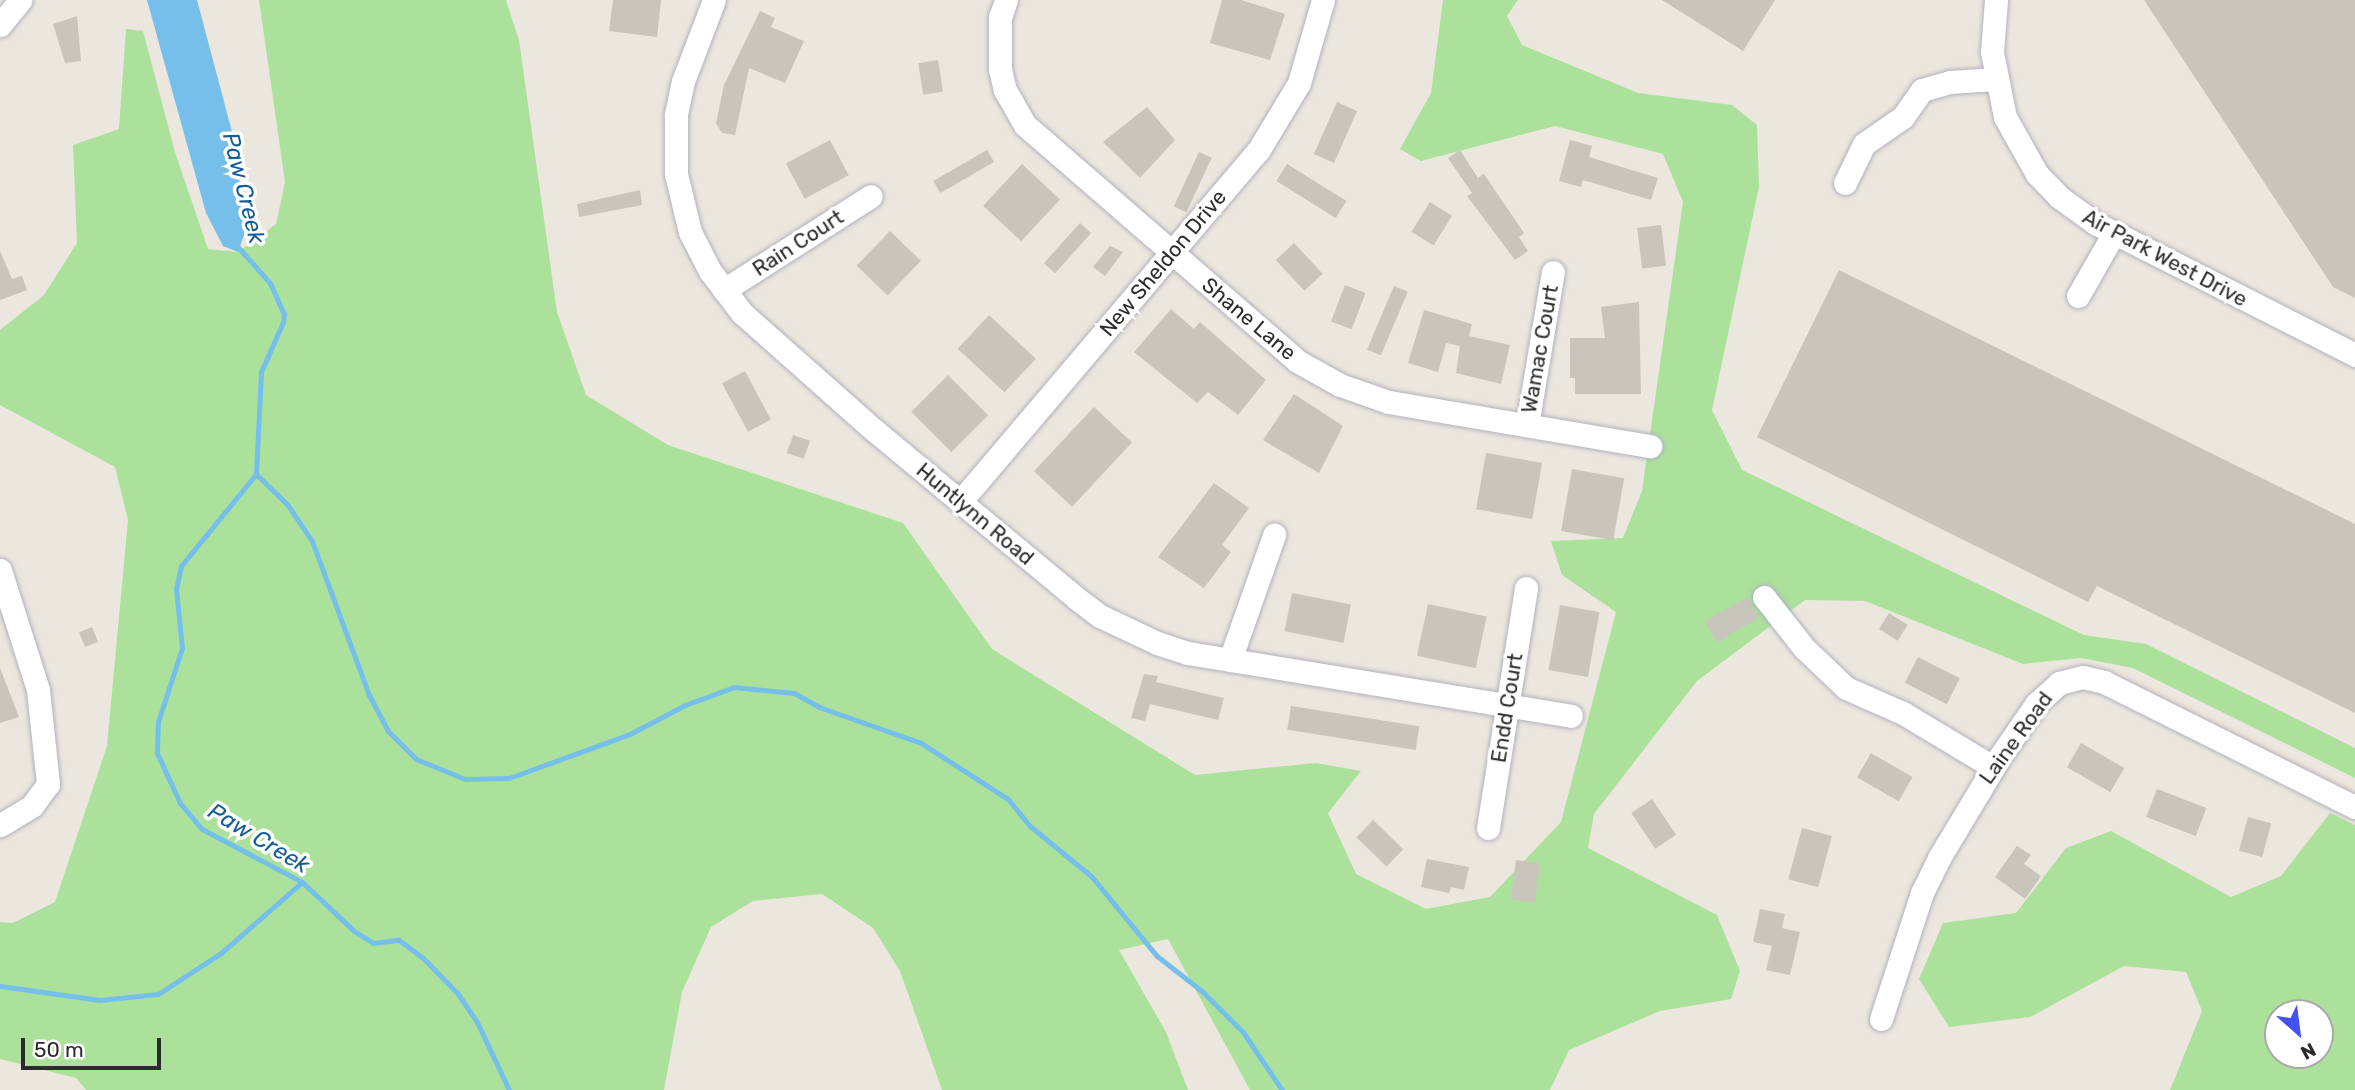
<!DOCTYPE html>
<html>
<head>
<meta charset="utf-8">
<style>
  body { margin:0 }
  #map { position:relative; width:2355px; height:1090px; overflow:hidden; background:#ece7de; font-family:Rubik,sans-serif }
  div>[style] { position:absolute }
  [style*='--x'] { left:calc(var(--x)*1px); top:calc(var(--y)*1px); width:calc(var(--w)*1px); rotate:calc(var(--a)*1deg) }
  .green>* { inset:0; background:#ace19c }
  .water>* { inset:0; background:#75bfea }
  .stream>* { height:5px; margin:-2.5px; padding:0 2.5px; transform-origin:2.5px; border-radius:2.5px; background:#75bfea }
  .building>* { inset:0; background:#c8c5bc; transform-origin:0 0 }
  .roads { filter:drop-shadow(0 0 2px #b1b2be) drop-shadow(0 0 2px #b1b2be) }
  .minor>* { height:23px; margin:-11.5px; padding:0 11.5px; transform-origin:11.5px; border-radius:11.5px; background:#fff }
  span { translate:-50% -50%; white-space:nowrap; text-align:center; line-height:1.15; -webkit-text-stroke:7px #fff; paint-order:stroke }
  .street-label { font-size:21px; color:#2b2b2b }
  .water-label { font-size:23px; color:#135c97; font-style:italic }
  .north { position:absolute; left:2264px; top:999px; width:70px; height:70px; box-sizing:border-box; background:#fff; border:2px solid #aaa; border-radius:50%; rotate:152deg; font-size:19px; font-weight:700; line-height:28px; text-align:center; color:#2b2b2b }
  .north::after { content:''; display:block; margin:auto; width:24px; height:32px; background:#4452f3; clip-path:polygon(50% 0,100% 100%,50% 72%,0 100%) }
  .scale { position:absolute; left:21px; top:1038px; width:140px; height:32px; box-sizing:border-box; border:4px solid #2b2b2b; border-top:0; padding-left:9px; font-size:21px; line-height:24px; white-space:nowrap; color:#2b2b2b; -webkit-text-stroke:5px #fff; paint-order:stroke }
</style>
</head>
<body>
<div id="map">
  <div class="green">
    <i style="clip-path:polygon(259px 0,506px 0,519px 40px,557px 312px,586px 395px,668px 445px,903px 523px,992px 649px,1195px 775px,1316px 763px,1361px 771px,1328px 813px,1356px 874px,1426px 909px,1490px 897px,1561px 822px,1616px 612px,1562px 575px,1551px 541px,1623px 538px,1642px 491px,1683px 202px,1663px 154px,1555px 126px,1421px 161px,1400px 149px,1431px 93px,1443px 0,1518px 0,1507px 16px,1522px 45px,1638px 93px,1732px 105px,1757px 125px,1759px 187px,1712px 410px,1742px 470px,2084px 635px,2146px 644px,2355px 748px,2355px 778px,2133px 668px,2081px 658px,2023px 664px,1865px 601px,1805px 600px,1697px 681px,1594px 814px,1588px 848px,1717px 915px,1740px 971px,1731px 999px,1660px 1011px,1569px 1050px,1550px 1090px,1250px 1090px,1168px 939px,1119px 950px,1166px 1032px,1188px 1090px,942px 1090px,900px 971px,873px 928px,822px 894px,753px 901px,711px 927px,682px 992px,664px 1090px,86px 1090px,76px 1078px,0 1059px,0 922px,13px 923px,55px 902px,107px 746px,128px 520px,115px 467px,0 405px,0 330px,44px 295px,77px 243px,73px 145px,119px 129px,126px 29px,143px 31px,175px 152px,208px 249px,238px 252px,276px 224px,285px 182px)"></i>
    <i style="clip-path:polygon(evenodd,2330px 813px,2355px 825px,2355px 1090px,2170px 1090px,2202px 1011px,2186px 972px,2124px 966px,2030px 1017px,1949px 1027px,1919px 979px,1943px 923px,2016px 913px,2066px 848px,2111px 831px,2231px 897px,2281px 876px,2330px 813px,2320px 1013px,2320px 1055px,2278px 1055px,2278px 1013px,2320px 1013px)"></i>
  </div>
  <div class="water">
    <i style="clip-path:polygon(147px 0,197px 0,236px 147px,245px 232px,238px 252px,223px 246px,206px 213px)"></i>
  </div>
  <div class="stream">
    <i style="--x:237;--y:246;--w:50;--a:48.3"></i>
    <i style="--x:270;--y:283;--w:34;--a:66"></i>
    <i style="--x:284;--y:314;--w:8;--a:97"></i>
    <i style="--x:283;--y:322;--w:55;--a:113.7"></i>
    <i style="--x:261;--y:372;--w:102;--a:92.8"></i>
    <i style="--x:256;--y:474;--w:119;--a:129.2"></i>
    <i style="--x:181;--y:566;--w:24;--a:102"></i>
    <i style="--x:176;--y:589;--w:59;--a:84.2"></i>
    <i style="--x:182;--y:648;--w:78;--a:108"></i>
    <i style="--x:158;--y:722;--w:31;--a:92"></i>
    <i style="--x:157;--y:753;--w:55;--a:65.3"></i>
    <i style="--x:180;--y:803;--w:34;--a:50"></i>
    <i style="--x:202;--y:829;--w:113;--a:27.9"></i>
    <i style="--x:302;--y:882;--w:71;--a:43.3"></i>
    <i style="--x:354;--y:931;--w:22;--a:32"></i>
    <i style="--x:373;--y:943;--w:26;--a:-7"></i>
    <i style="--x:399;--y:940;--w:30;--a:37"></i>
    <i style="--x:423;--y:958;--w:50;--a:45.8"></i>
    <i style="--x:458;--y:994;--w:34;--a:56"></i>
    <i style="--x:477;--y:1022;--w:75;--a:64.8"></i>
    <i style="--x:256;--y:474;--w:43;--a:44.1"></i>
    <i style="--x:287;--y:504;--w:45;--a:56"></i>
    <i style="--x:312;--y:541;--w:164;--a:69.7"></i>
    <i style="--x:369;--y:695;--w:41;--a:62.2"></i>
    <i style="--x:388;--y:731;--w:40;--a:45"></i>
    <i style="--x:416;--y:759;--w:53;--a:22.2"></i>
    <i style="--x:465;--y:779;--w:44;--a:-1.3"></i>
    <i style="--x:509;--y:778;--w:129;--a:-20"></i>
    <i style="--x:630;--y:734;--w:62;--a:-27.8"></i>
    <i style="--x:685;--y:705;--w:52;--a:-20.2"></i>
    <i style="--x:734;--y:687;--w:60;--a:5.7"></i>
    <i style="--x:794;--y:693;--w:29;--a:29"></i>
    <i style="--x:819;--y:707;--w:108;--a:19.4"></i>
    <i style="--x:921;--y:743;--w:103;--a:32.8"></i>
    <i style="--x:1008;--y:799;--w:35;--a:51"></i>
    <i style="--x:1030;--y:826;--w:80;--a:39.4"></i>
    <i style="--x:1092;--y:877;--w:102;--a:50.6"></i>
    <i style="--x:1157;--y:956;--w:58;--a:38"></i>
    <i style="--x:1203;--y:992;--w:57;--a:45"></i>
    <i style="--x:1243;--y:1032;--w:70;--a:56.1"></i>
    <i style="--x:0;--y:986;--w:101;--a:8"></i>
    <i style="--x:100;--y:1000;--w:58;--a:-5.9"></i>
    <i style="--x:158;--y:994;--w:75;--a:-33.1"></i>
    <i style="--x:221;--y:953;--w:108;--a:-41.2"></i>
  </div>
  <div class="building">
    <i style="clip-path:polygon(613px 0,661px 0,657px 37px,609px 31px)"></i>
    <i style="clip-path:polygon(1222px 0,1241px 0,1285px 14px,1270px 60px,1210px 43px)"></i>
    <i style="clip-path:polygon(1662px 0,1775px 0,1743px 51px)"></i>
    <i style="clip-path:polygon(2144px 0,2355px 0,2355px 298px,2333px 287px)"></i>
    <i style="clip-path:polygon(760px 11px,775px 18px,771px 27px,804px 41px,785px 83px,749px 68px,735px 135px,722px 133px,716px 123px,724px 85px)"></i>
    <i style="clip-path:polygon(77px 16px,81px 61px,65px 63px,53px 24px)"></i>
    <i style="left:938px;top:60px;width:32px;height:20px;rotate:81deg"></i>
    <i style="left:1337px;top:102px;width:22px;height:57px;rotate:24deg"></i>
    <i style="clip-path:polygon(1147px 107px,1175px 140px,1140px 178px,1103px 142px)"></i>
    <i style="left:830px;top:140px;width:40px;height:50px;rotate:62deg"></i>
    <i style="clip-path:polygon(1570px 140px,1592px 146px,1589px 157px,1658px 178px,1651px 200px,1583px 180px,1581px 187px,1559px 181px)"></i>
    <i style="left:987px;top:150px;width:14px;height:62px;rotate:60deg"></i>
    <i style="clip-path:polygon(1460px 150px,1478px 178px,1484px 174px,1524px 233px,1519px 237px,1528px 251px,1515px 260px,1467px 196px,1472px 193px,1448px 158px)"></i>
    <i style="left:1199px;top:152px;width:14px;height:60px;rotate:25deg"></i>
    <i style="left:1022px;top:164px;width:52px;height:57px;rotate:43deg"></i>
    <i style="left:1287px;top:164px;width:70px;height:20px;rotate:32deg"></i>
    <i style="clip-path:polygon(640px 190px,642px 205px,579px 217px,577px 204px)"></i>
    <i style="left:1430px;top:202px;width:26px;height:35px;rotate:32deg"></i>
    <i style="left:1080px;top:223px;width:15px;height:54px;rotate:42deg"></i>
    <i style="left:1661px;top:225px;width:41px;height:24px;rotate:83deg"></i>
    <i style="left:890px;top:231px;width:43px;height:48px;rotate:44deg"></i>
    <i style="left:1294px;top:243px;width:42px;height:25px;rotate:47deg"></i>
    <i style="clip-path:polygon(1110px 246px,1123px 252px,1105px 276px,1093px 267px)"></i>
    <i style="clip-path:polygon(0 251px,12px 279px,22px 276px,27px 290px,0 300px)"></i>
    <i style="clip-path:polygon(1839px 270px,2355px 524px,2355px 713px,2097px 586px,2088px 602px,1757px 437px)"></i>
    <i style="left:1345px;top:285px;width:22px;height:39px;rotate:21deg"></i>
    <i style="left:1394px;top:286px;width:15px;height:69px;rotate:23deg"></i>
    <i style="clip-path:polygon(1639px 302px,1641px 394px,1575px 394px,1575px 378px,1570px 378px,1570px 338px,1605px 338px,1601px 307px)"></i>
    <i style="clip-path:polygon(1171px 309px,1194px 329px,1200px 322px,1266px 380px,1238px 415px,1208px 392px,1197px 403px,1134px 352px)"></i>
    <i style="clip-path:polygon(1424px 310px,1472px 324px,1469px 336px,1510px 345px,1501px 384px,1456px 373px,1460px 346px,1446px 343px,1438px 372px,1408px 363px)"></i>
    <i style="left:989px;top:315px;width:64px;height:46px;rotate:43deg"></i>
    <i style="left:745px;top:371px;width:55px;height:26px;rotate:62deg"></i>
    <i style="left:948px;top:375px;width:57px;height:52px;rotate:45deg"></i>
    <i style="clip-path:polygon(1294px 394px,1343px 426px,1319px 473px,1263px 440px)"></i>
    <i style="left:1094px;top:407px;width:52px;height:88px;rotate:43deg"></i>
    <i style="left:793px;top:435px;width:18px;height:19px;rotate:19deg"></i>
    <i style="left:1486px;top:453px;width:57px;height:57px;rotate:10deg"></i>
    <i style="left:1572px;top:469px;width:53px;height:63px;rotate:10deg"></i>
    <i style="clip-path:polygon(1214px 483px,1249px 508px,1222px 545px,1231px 552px,1204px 588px,1158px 557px)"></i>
    <i style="left:1292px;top:593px;width:60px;height:39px;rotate:11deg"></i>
    <i style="left:1747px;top:597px;width:24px;height:49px;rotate:60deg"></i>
    <i style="left:1428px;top:604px;width:60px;height:53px;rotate:12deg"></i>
    <i style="left:1560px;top:605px;width:40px;height:66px;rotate:10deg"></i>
    <i style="left:1889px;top:613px;width:22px;height:19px;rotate:32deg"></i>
    <i style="left:92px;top:627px;width:16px;height:14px;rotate:68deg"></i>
    <i style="left:1918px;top:657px;width:47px;height:29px;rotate:27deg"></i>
    <i style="clip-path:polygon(0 668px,19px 717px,0 723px)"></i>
    <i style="clip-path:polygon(1144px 674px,1158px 676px,1156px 682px,1224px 698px,1218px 720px,1150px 704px,1145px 721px,1131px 718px)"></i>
    <i style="left:1291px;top:706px;width:130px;height:24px;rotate:9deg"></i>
    <i style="left:2081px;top:743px;width:50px;height:28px;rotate:30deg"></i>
    <i style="left:1871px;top:753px;width:48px;height:28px;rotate:30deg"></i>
    <i style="left:2157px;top:789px;width:53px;height:30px;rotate:21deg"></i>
    <i style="left:1652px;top:799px;width:43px;height:25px;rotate:56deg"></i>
    <i style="left:2248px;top:817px;width:24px;height:35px;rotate:15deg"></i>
    <i style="left:1373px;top:820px;width:42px;height:24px;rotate:44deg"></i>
    <i style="left:1802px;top:828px;width:31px;height:53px;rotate:15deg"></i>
    <i style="clip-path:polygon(2017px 846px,2031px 855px,2024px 864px,2041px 876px,2025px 899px,1995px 877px)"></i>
    <i style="clip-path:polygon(1427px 859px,1469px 867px,1464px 890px,1451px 887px,1449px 893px,1421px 887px)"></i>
    <i style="left:1516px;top:860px;width:24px;height:40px;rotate:7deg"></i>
    <i style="clip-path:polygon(1760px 909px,1785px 914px,1782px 928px,1800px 932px,1790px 975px,1766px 970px,1772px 946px,1753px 942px)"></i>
  </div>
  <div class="roads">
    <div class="minor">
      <i style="--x:714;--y:0;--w:87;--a:110.9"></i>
      <i style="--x:683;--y:81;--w:35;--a:102"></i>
      <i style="--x:676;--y:115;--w:59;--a:90"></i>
      <i style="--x:676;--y:174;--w:60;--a:76.4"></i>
      <i style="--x:690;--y:232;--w:44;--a:62.9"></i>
      <i style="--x:710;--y:271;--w:53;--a:52.7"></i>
      <i style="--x:742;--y:313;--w:176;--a:41.6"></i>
      <i style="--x:874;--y:430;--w:263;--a:39.7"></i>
      <i style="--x:1076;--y:598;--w:30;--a:37"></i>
      <i style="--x:1100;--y:616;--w:63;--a:25.3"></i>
      <i style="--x:1157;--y:643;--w:33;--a:18"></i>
      <i style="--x:1188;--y:653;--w:388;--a:9.3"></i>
      <i style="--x:1006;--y:0;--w:18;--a:109"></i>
      <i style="--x:1000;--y:17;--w:52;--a:90"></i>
      <i style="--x:1000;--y:69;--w:22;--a:77"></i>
      <i style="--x:1005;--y:90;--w:40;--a:60.3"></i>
      <i style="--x:1025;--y:125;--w:360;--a:40.9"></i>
      <i style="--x:1297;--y:361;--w:49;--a:29.2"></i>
      <i style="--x:1340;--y:385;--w:52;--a:19.1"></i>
      <i style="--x:1389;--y:402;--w:265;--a:9.6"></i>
      <i style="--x:1996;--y:0;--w:52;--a:94.4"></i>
      <i style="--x:1992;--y:52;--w:66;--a:78.7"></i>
      <i style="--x:2005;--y:117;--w:65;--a:60.7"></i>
      <i style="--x:2037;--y:174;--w:32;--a:46"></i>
      <i style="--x:2059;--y:197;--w:44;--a:35.8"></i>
      <i style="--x:2095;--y:223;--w:292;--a:26.9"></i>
      <i style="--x:0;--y:25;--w:32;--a:-51"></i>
      <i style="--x:1845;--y:183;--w:43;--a:-64"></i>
      <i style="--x:1864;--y:144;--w:47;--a:-34.7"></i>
      <i style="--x:1903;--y:117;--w:33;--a:-55"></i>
      <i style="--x:1922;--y:90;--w:29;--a:-16"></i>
      <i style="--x:1950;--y:82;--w:46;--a:-3.7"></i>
      <i style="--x:724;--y:290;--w:174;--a:-32.6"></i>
      <i style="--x:2078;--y:296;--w:73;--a:-60.3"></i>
      <i style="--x:1527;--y:425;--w:155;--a:-80.4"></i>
      <i style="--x:960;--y:502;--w:460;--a:-49.7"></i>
      <i style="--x:1258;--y:151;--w:79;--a:-58.9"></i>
      <i style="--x:1299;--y:83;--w:86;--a:-73.9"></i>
      <i style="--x:0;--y:570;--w:126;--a:72.4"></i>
      <i style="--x:38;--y:690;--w:95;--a:83.9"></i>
      <i style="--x:48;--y:784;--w:27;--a:126"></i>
      <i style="--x:32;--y:806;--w:37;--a:149"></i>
      <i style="--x:1764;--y:597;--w:65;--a:51.9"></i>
      <i style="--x:1804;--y:648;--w:58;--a:43.6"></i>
      <i style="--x:1846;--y:688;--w:62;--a:23.7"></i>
      <i style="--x:1903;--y:713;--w:105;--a:31"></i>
      <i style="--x:1230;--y:660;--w:133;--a:-70.6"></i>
      <i style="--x:1488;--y:828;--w:243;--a:-81"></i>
      <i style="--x:1881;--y:1019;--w:133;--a:-72"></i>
      <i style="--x:1922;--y:893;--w:39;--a:-64"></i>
      <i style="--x:1939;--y:858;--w:120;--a:-59"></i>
      <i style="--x:2001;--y:755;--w:62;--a:-55.5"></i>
      <i style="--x:2036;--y:704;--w:31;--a:-42"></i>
      <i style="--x:2059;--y:683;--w:25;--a:-14"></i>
      <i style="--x:2083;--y:677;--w:22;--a:13"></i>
      <i style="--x:2104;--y:682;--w:280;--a:26.5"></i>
    </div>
  </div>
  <div class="street-label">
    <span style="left:798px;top:243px;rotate:-33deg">Rain Court</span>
    <span style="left:2165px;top:258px;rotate:28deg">Air Park West Drive</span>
    <span style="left:1163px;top:263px;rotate:-50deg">New Sheldon Drive</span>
    <span style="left:1249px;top:319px;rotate:40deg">Shane Lane</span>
    <span style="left:1540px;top:349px;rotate:-80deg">Wamac Court</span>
    <span style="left:975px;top:514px;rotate:40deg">Huntlynn Road</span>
    <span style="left:1507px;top:708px;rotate:-81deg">Endd Court</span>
    <span style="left:2016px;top:738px;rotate:-54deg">Laine Road</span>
  </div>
  <div class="water-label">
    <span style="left:244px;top:188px;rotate:76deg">Paw Creek</span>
    <span style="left:259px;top:838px;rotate:31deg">Paw Creek</span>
  </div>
  <div class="north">N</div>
  <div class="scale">50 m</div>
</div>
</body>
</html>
